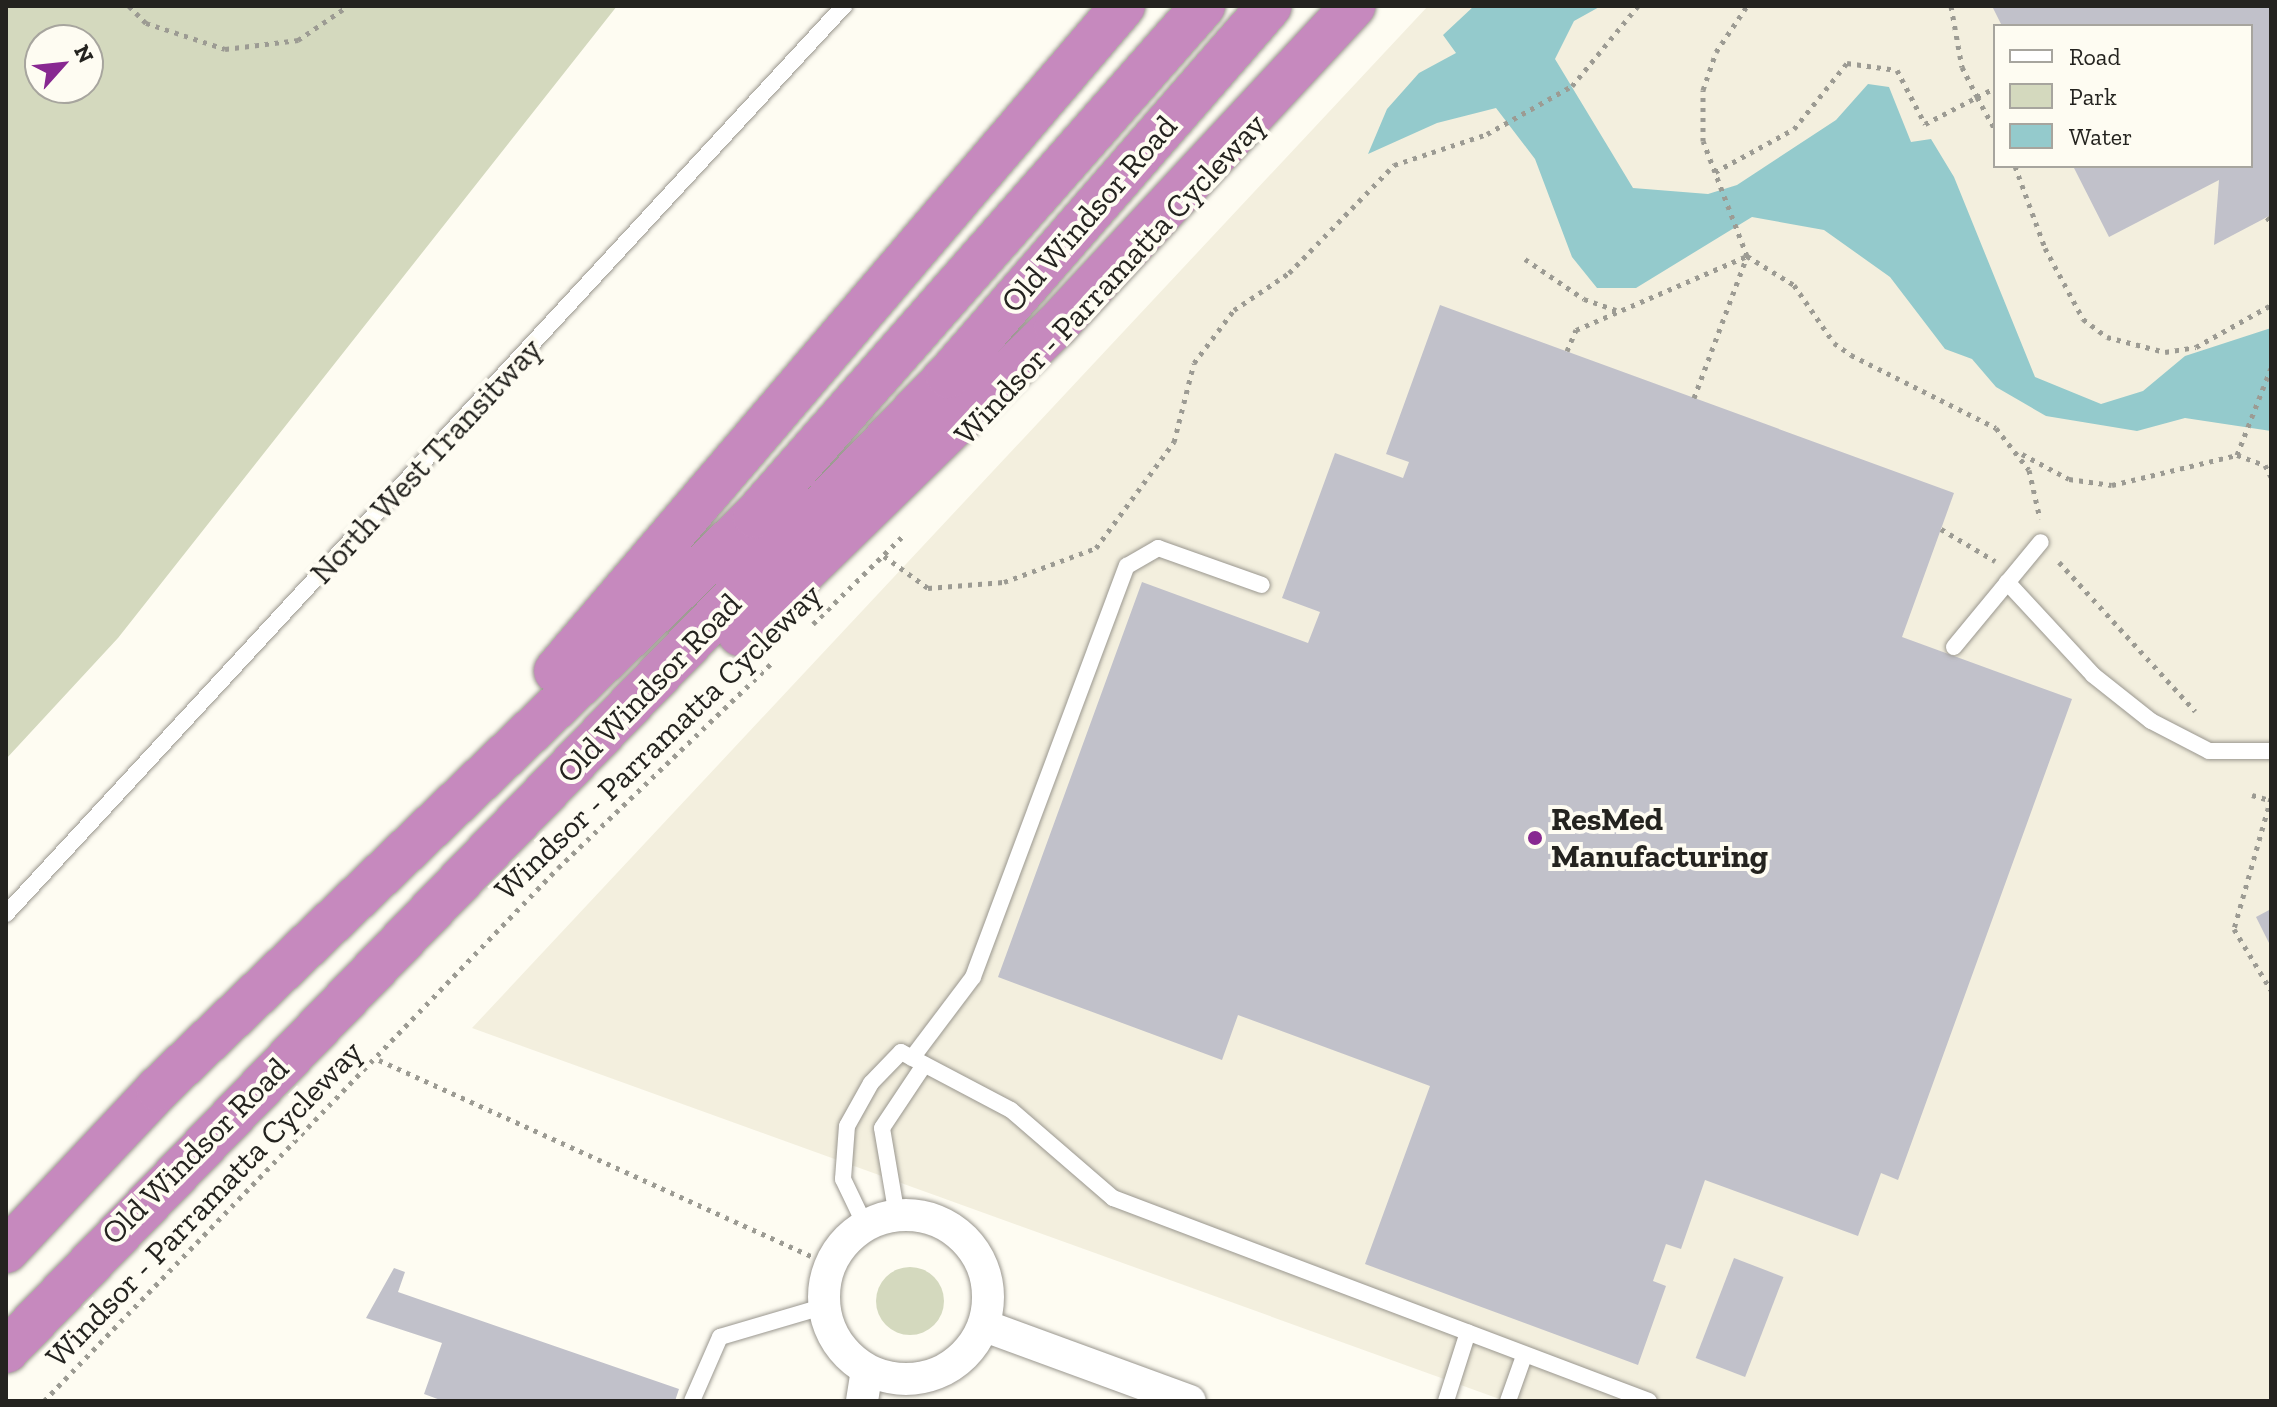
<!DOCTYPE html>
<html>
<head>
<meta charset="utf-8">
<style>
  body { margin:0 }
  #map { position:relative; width:2277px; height:1407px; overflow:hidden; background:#fefcf2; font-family:"Zilla Slab",serif }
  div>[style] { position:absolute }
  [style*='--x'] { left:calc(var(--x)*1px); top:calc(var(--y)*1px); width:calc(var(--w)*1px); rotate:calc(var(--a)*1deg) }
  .built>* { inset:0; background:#f3efde }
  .green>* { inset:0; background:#d4d9be }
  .round { border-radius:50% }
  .water>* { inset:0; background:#94cacc }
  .building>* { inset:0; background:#c1c1ca; transform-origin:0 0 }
  .path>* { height:5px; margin-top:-2.5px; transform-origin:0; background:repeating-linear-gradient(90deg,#9c9b93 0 4px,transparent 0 10px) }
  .roads { filter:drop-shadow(0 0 2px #9a978f) drop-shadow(0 0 2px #9a978f) }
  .lane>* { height:16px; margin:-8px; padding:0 8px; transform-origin:8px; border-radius:8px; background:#fff }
  .street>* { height:32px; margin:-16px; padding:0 16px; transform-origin:16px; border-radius:16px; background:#fff }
  .street>.ring { margin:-16px; padding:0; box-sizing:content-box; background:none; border:32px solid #fff; border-radius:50% }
  .highway>* { height:44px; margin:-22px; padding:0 22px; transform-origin:22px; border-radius:22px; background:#c689be }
  .dots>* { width:22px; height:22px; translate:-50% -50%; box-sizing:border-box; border:4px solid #fefcf2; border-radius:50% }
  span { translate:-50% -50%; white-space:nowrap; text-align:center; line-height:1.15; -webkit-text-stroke:8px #fefcf2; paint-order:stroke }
  .street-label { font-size:32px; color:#24231f }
  .poi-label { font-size:32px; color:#24231f; font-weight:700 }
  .left { translate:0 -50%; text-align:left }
  .frame { position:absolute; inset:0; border:8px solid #24231f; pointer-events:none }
  .legend { position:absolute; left:1993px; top:24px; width:260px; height:144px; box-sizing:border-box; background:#fefcf2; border:2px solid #a7a59e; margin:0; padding:10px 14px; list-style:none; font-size:24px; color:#24231f }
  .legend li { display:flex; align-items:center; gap:16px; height:40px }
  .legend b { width:40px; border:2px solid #a7a59e }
  .north { position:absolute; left:24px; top:24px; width:80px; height:80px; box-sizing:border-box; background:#fefcf2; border:2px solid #a7a59e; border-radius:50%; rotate:63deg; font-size:22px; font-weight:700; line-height:32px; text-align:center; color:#24231f }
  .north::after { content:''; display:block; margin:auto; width:28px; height:36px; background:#882891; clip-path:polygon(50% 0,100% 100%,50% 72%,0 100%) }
</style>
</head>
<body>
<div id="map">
  <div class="built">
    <i style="clip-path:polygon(evenodd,1428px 6px,2271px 6px,2271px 1401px,1505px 1401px,472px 1028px,1428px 6px,1995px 26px,2251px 26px,2251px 166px,1995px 166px,1995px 26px)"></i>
  </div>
  <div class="green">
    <i style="clip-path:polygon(evenodd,6px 6px,617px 6px,118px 638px,6px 759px,6px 6px,40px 40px,88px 40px,88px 88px,40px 88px,40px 40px)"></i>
    <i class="round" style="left:876px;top:1267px;width:68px;height:68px"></i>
  </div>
  <div class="water">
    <i style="clip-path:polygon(1474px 6px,1601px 6px,1574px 21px,1555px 59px,1633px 188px,1708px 194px,1737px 185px,1836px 120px,1868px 84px,1889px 87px,1911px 142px,1931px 139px,1954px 177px,2035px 377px,2101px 404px,2143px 391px,2185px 356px,2271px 328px,2271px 431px,2185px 418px,2137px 431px,2046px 416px,1996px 387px,1972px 359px,1945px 349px,1890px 277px,1824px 230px,1752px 217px,1636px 288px,1597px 288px,1572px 257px,1535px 159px,1496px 108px,1437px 123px,1368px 154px,1387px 109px,1419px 73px,1456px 53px,1443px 35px)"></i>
  </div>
  <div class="building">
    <i style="clip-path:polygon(1992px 6px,2271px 6px,2271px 215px,2214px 245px,2219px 180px,2109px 237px,2073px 166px,2251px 166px,2251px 26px,2002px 26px)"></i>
    <i style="clip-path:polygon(1440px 305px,1954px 493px,1902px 637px,2072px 699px,1898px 1180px,1881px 1173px,1858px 1236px,1705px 1180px,1681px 1249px,1666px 1244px,1653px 1281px,1666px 1286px,1638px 1365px,1365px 1264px,1430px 1086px,1238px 1015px,1222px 1060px,998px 977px,1142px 582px,1308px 643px,1320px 612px,1282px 598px,1335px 453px,1403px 478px,1409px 462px,1386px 454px)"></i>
    <i style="clip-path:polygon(2271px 909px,2271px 947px,2256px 917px)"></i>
    <i style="left:1734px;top:1258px;width:53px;height:107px;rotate:21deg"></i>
    <i style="clip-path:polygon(394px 1268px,405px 1272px,398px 1292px,679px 1389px,675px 1401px,443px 1401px,424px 1394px,442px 1343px,366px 1318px)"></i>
  </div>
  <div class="path">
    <i style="--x:129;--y:6;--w:24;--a:45"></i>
    <i style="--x:146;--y:23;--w:83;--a:18.2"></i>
    <i style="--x:225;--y:49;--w:74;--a:-7"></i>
    <i style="--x:298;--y:40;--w:60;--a:-34.2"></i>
    <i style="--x:1951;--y:6;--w:62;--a:79.8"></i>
    <i style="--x:1962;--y:67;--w:34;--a:63"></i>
    <i style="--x:1977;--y:97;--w:20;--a:-27"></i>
    <i style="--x:2015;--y:166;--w:87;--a:69.9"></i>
    <i style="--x:2045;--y:248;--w:81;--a:61.8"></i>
    <i style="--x:2083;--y:319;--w:30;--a:37"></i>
    <i style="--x:2107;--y:337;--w:60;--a:14.5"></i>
    <i style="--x:2165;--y:352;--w:31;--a:-9"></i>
    <i style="--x:2196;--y:347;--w:86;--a:-29.2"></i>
    <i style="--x:1715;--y:172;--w:33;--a:-111"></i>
    <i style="--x:1703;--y:141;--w:51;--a:-90"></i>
    <i style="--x:1703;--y:90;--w:40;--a:-71.1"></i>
    <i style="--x:1716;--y:52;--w:55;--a:-56"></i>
    <i style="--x:2267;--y:217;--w:7;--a:56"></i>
    <i style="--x:1525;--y:259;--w:71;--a:34.1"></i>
    <i style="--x:1584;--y:299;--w:34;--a:19"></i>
    <i style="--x:1567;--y:351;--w:23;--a:-67"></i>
    <i style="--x:1576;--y:330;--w:186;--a:-23.4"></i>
    <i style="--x:1747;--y:256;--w:55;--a:31.7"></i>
    <i style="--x:1794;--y:285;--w:70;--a:55.4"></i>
    <i style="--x:1834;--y:343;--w:21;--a:35"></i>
    <i style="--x:1851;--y:355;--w:162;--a:26.7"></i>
    <i style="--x:1996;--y:428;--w:53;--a:51.8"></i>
    <i style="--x:2029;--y:470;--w:50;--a:77.3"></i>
    <i style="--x:1694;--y:398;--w:152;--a:-69.5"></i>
    <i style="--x:1747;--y:256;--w:90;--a:-110.9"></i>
    <i style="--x:1715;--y:172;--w:90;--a:-28.6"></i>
    <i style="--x:1794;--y:129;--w:85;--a:-51.2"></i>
    <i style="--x:1847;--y:63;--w:50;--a:8"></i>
    <i style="--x:1897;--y:70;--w:61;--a:62.6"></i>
    <i style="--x:1925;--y:124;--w:59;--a:-27.4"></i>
    <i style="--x:1977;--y:97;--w:37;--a:61"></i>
    <i style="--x:2022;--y:454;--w:53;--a:28"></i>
    <i style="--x:2069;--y:479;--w:43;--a:7.9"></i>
    <i style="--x:2112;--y:485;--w:129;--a:-13.5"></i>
    <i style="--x:2237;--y:455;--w:93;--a:-68.7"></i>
    <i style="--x:2237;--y:455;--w:30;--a:20"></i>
    <i style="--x:2265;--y:465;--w:13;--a:63"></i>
    <i style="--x:1941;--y:529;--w:63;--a:30.7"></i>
    <i style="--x:884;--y:556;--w:54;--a:36"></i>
    <i style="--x:928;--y:588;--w:76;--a:-4.5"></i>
    <i style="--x:1004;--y:582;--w:98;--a:-20.3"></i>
    <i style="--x:1096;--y:548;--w:132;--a:-53.7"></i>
    <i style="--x:1174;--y:442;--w:81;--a:-75.8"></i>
    <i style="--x:1194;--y:363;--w:66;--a:-53"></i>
    <i style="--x:1234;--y:310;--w:66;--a:-33.9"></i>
    <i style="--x:1289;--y:273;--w:151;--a:-45.8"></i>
    <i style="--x:1394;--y:165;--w:98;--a:-18.4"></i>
    <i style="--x:1487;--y:134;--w:98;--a:-29.5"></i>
    <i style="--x:1572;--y:86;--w:104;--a:-50.5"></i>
    <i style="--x:2059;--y:562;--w:202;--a:47.6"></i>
    <i style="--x:813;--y:624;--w:126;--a:-44.4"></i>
    <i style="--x:2252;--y:795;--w:19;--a:16"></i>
    <i style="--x:2271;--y:798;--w:136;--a:105.8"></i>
    <i style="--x:2234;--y:929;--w:71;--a:58.8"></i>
    <i style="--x:379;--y:1060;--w:495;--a:24.4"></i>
    <i style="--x:44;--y:1401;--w:740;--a:-46.04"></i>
    <i style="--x:558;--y:868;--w:295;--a:-43.8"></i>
  </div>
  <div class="roads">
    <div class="lane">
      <i style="--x:2007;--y:582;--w:127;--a:47.2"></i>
      <i style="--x:2093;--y:675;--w:74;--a:38.4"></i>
      <i style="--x:2151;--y:721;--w:65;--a:27.3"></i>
      <i style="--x:2209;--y:751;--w:62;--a:0"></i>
      <i style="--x:1954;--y:647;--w:136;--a:-50.4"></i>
      <i style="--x:6;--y:914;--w:1236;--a:-47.3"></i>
      <i style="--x:912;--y:1058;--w:101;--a:-53"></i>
      <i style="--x:973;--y:977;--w:439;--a:-69.5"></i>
      <i style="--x:1127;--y:566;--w:36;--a:-30"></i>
      <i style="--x:1158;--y:548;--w:110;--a:19.6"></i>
      <i style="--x:897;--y:1216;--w:89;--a:-99.7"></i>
      <i style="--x:882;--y:1128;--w:76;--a:-56.3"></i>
      <i style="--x:865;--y:1225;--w:51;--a:-115.6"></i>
      <i style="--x:843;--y:1179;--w:53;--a:-85.7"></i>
      <i style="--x:847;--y:1126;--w:49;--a:-60.8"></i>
      <i style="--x:871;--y:1083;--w:43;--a:-45.9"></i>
      <i style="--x:901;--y:1052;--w:124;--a:27.8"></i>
      <i style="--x:1011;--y:1110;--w:135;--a:40.8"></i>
      <i style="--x:1113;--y:1198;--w:573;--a:20.74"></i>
      <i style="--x:692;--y:1401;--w:70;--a:-66.4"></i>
      <i style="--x:720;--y:1337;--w:109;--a:-16.4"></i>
      <i style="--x:1446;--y:1401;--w:72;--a:-72.3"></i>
      <i style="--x:1508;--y:1401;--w:48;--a:-70.4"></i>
    </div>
    <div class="street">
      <i class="ring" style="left:824px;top:1215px;width:132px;height:132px"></i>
      <i style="--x:985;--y:1326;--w:218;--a:20.1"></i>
      <i style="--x:862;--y:1401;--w:31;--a:-81"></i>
    </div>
    <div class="highway">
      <i style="--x:740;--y:634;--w:441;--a:-44.3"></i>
      <i style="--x:1056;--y:326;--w:437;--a:-47.1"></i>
      <i style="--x:556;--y:671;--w:874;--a:-49.55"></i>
      <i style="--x:6;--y:1251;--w:222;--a:-46.8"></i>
      <i style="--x:158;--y:1089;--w:827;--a:-43.82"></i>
      <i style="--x:755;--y:516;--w:679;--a:-48.7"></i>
      <i style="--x:6;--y:1351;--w:1356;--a:-45.99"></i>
      <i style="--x:948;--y:376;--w:490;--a:-49"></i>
    </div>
  </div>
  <div class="dots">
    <i style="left:1535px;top:838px;background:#882891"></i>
  </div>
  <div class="street-label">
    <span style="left:1089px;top:214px;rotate:-49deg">Old Windsor Road</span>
    <span style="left:1110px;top:279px;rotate:-47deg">Windsor - Parramatta Cycleway</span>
    <span style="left:426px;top:461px;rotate:-47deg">North West Transitway</span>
    <span style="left:649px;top:688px;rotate:-46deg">Old Windsor Road</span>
    <span style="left:658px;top:742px;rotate:-44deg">Windsor - Parramatta Cycleway</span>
    <span style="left:195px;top:1151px;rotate:-45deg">Old Windsor Road</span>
    <span style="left:204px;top:1204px;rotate:-46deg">Windsor - Parramatta Cycleway</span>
  </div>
  <div class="poi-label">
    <span class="left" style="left:1551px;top:838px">ResMed<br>Manufacturing</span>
  </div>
  <div class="frame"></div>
  <ul class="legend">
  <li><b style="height:10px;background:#fff"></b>Road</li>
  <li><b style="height:22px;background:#d4d9be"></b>Park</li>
  <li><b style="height:22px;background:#94cacc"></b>Water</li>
  </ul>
  <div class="north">N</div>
</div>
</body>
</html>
